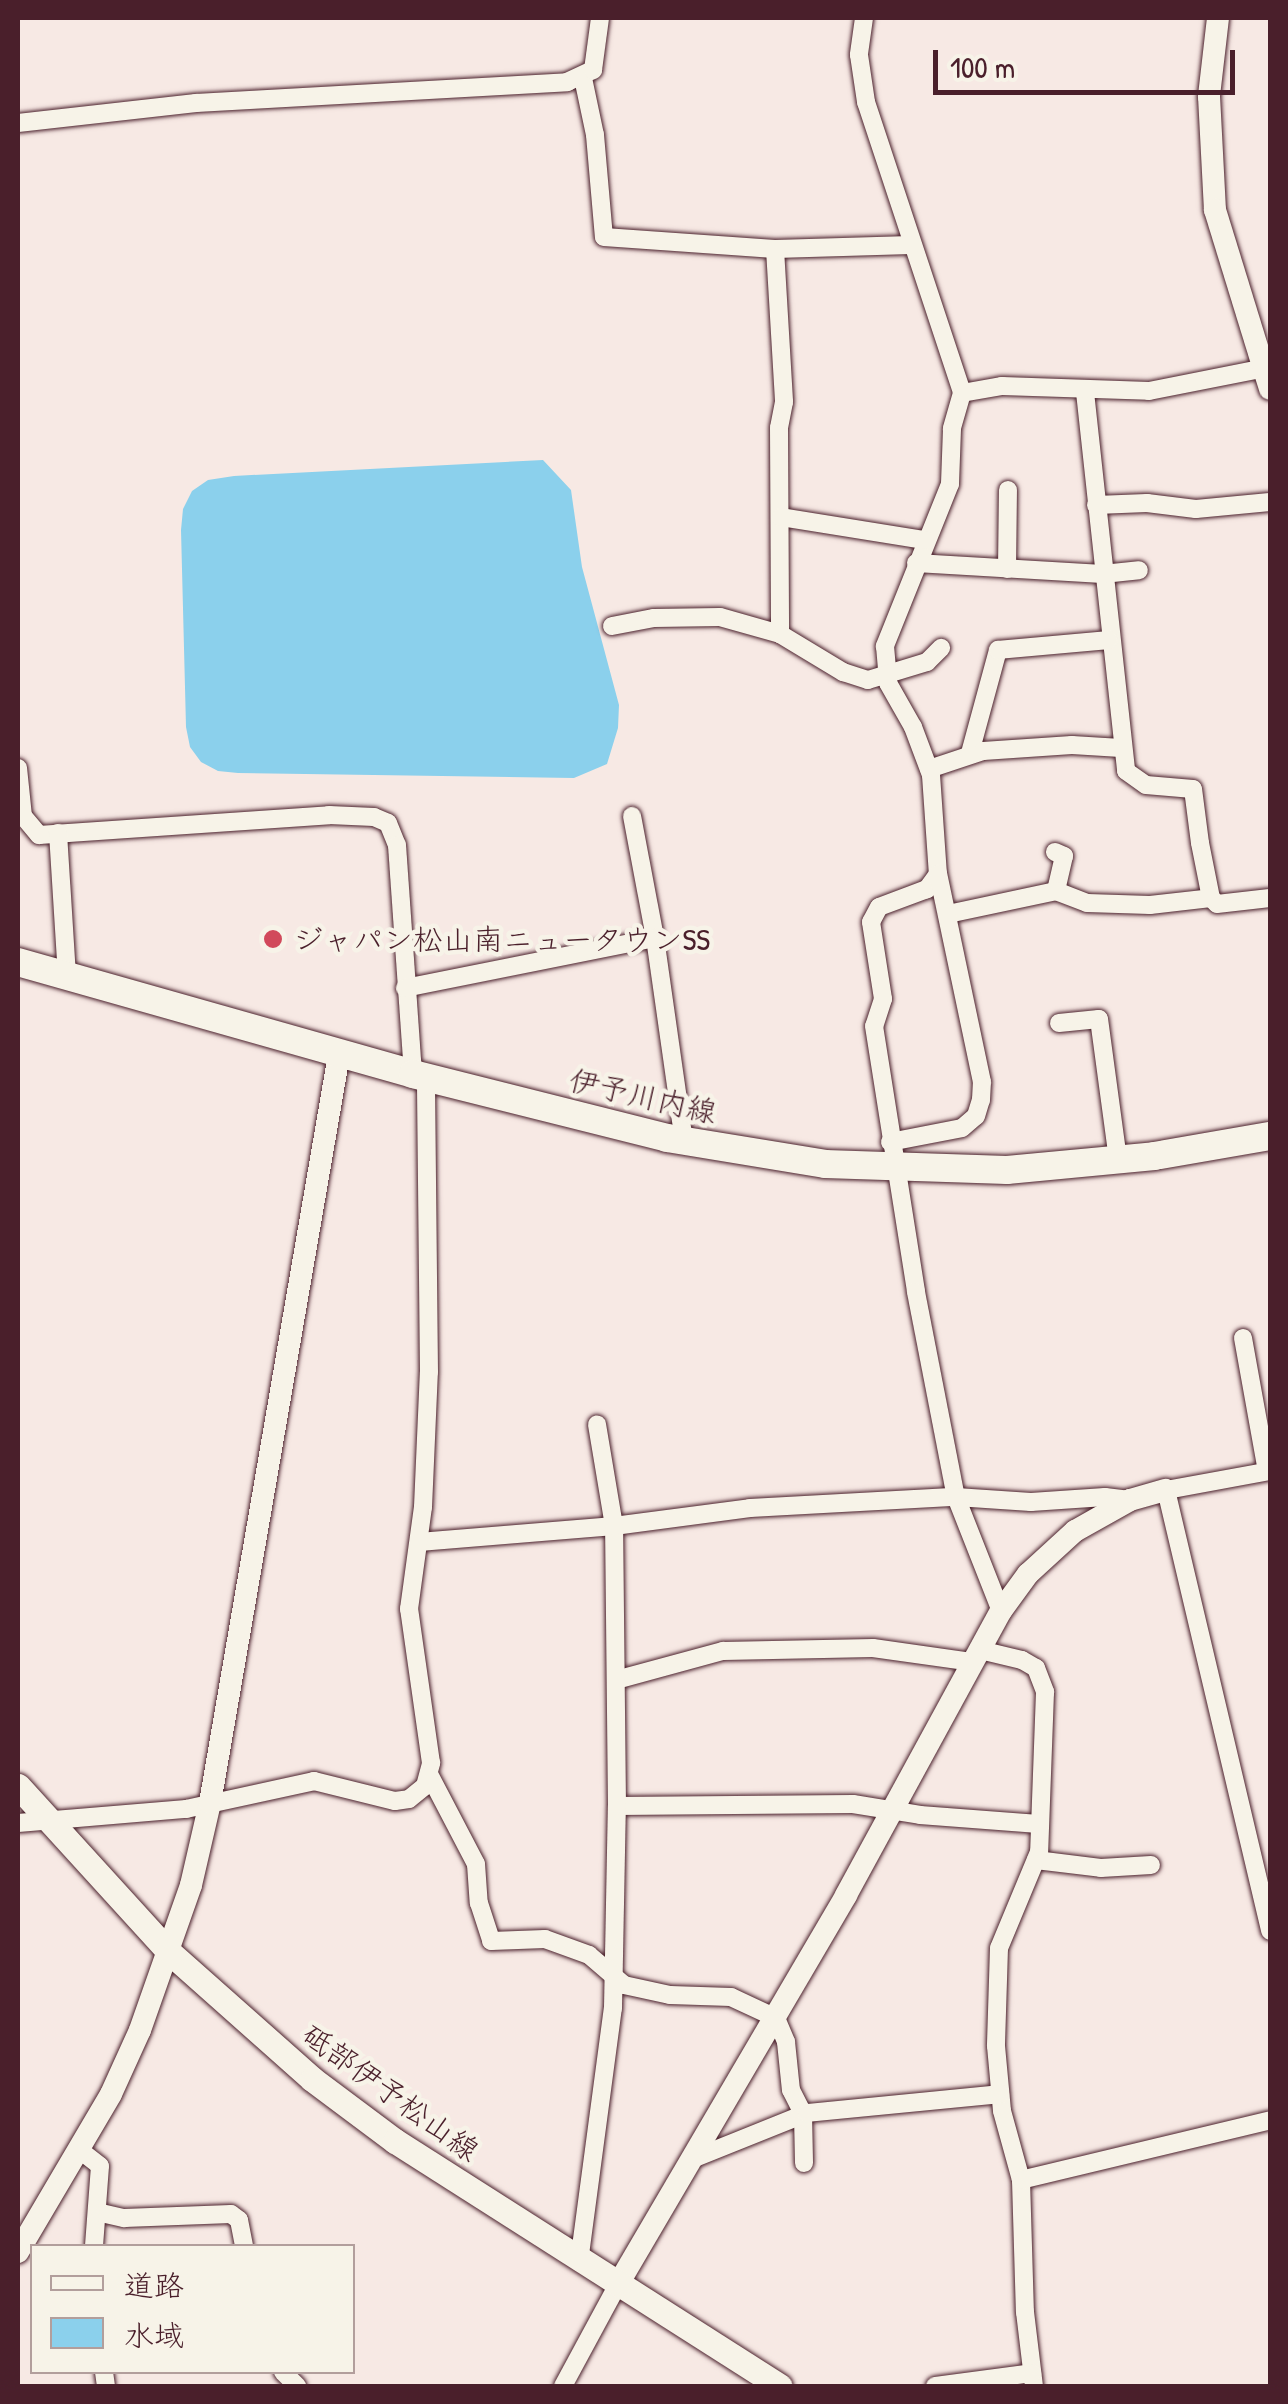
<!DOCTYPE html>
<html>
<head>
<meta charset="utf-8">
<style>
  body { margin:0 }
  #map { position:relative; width:1288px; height:2404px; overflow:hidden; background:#f7e9e4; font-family:"Patrick Hand","Klee One",sans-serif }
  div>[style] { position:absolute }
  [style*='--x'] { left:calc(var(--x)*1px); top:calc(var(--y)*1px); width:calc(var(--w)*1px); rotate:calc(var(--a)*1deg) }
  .water>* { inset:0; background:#8bd0ec }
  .roads { filter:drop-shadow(0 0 2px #4a1f2b) drop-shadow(0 0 2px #4a1f2b) }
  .minor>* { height:18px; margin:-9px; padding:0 9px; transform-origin:9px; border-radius:9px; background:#f7f3e8 }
  .tertiary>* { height:22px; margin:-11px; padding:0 11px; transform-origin:11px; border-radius:11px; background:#f7f3e8 }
  .secondary>* { height:25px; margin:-12.5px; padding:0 12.5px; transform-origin:12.5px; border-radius:12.5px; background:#f7f3e8 }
  .primary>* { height:28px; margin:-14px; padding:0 14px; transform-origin:14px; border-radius:14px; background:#f7f3e8 }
  .dots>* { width:28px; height:28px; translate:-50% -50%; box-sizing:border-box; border:5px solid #f7f3e8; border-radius:50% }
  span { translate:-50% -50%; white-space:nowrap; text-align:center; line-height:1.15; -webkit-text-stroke:9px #f7f3e8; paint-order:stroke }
  .poi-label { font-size:30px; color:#4a1f2b }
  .left { translate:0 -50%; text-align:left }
  .street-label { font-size:30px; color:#4a1f2b }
  .frame { position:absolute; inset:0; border:20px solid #4a1f2b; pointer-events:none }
  .legend { position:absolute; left:30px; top:2244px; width:325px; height:130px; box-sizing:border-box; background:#f7f3e8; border:2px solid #b29e9c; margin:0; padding:12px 18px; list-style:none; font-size:30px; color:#4a1f2b }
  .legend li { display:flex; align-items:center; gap:20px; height:50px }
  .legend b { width:50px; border:2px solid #b29e9c }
  .scale { position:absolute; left:933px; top:50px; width:302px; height:45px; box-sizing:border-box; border:5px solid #4a1f2b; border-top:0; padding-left:12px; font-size:30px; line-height:35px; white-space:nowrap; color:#4a1f2b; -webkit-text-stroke:8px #f7f3e8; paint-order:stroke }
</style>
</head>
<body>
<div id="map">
  <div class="water">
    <i style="clip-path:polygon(543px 460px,571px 490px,582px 567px,619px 705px,618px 728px,607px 764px,574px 778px,238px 773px,218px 771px,201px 762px,190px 747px,186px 727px,181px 530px,183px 509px,192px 491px,208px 480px,234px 476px)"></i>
  </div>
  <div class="roads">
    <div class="minor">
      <i style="--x:864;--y:18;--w:37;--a:98"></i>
      <i style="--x:859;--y:55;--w:48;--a:81.5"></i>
      <i style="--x:866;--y:102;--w:306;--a:71.7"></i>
      <i style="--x:962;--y:393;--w:37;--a:106"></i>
      <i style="--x:952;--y:429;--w:55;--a:92.1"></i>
      <i style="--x:950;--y:484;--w:175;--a:111.9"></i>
      <i style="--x:885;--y:646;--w:37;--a:85"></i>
      <i style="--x:888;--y:683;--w:51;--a:60.4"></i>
      <i style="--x:913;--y:727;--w:51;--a:69.4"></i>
      <i style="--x:931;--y:775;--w:99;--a:86"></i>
      <i style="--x:938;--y:874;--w:19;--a:126"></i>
      <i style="--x:927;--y:889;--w:51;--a:159.4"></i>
      <i style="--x:879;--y:907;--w:17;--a:118"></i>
      <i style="--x:871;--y:922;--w:78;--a:81.1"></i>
      <i style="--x:883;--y:999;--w:28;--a:108"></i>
      <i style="--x:874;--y:1026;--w:269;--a:81"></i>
      <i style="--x:916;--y:1292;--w:209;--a:79"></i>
      <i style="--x:956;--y:1497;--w:123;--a:68.5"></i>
      <i style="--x:583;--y:78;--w:58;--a:78.1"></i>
      <i style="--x:595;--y:135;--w:102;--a:85"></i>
      <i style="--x:604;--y:237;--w:171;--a:4"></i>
      <i style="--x:775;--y:249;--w:136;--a:-1.7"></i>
      <i style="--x:18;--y:123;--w:179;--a:-6.4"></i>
      <i style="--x:196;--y:103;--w:372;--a:-3.2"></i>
      <i style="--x:567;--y:82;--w:29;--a:-25"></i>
      <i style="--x:593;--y:70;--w:52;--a:-82.3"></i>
      <i style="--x:775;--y:249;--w:153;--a:86.6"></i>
      <i style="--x:784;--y:402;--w:26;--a:101"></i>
      <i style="--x:779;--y:428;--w:206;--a:89.7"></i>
      <i style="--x:1085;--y:392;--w:381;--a:83.8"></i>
      <i style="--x:1126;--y:771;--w:24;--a:35"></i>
      <i style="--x:1146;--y:785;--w:47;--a:4.9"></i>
      <i style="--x:1193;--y:789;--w:54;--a:82.6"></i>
      <i style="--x:1200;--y:843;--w:56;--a:78.7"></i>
      <i style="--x:1211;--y:898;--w:8;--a:45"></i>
      <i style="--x:1217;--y:904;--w:53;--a:-6.5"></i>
      <i style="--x:962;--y:393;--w:41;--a:-9.9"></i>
      <i style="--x:1002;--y:386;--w:147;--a:1.9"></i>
      <i style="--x:1149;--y:391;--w:123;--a:-11.2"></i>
      <i style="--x:1096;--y:505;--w:51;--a:-2.2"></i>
      <i style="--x:1147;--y:503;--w:49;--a:7"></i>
      <i style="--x:1196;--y:509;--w:74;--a:-5.4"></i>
      <i style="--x:781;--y:517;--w:146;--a:9.1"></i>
      <i style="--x:916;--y:563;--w:187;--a:3.4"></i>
      <i style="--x:1103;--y:574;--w:36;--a:-6"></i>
      <i style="--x:1007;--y:569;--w:79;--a:-89.3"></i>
      <i style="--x:612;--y:626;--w:43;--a:-10.8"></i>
      <i style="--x:654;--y:618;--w:66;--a:-0.9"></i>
      <i style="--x:720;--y:617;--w:62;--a:15.8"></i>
      <i style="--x:780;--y:634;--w:74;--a:31.1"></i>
      <i style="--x:843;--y:672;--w:26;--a:18"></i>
      <i style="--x:868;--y:680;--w:62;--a:-17"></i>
      <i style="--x:927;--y:662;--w:20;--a:-45"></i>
      <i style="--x:970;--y:753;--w:107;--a:-74.8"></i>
      <i style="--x:998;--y:650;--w:111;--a:-5.1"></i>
      <i style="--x:18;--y:768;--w:48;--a:84.1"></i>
      <i style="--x:23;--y:816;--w:25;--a:50"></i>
      <i style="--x:39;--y:835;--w:291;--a:-3.9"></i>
      <i style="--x:329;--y:815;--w:45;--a:2.5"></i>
      <i style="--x:374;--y:817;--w:15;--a:23"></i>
      <i style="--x:388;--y:823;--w:24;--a:68"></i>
      <i style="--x:397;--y:845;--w:230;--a:86"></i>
      <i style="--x:929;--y:769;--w:57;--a:-18.4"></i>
      <i style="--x:983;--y:751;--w:89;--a:-3.9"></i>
      <i style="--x:1072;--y:745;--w:49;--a:3.5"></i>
      <i style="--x:632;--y:816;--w:124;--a:79.3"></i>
      <i style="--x:58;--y:833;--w:142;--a:86.4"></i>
      <i style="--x:1055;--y:852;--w:10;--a:24"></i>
      <i style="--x:1064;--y:856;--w:36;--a:103"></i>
      <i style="--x:1056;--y:891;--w:33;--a:21"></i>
      <i style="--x:1087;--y:903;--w:63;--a:1.8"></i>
      <i style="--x:1150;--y:905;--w:61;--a:-6.5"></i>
      <i style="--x:948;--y:914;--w:110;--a:-12"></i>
      <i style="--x:405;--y:988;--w:255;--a:-11.3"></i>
      <i style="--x:655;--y:938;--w:205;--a:81.9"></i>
      <i style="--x:1059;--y:1023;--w:40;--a:-5.7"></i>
      <i style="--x:1099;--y:1019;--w:142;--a:82.3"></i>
      <i style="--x:890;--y:1142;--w:73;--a:-11"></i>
      <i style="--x:962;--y:1128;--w:18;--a:-41"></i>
      <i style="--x:976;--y:1116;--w:17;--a:-73"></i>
      <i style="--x:981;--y:1100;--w:18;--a:-87"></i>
      <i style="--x:982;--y:1082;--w:213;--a:-101.9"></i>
      <i style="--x:1243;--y:1338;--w:135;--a:79.8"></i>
      <i style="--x:1270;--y:1471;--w:106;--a:169.6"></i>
      <i style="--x:1166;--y:1490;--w:453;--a:76.7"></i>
      <i style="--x:419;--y:1542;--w:196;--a:-4.7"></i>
      <i style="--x:614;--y:1526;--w:137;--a:-7.5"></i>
      <i style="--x:750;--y:1508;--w:206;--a:-3.1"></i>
      <i style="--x:956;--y:1497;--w:75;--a:3.8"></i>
      <i style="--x:1031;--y:1502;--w:74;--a:-3.9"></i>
      <i style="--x:1105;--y:1497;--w:25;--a:7"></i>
      <i style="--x:980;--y:1650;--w:43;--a:13.4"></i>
      <i style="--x:1022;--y:1660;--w:16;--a:30"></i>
      <i style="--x:1036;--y:1668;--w:26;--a:69"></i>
      <i style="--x:1045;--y:1692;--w:160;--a:92.1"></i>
      <i style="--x:1039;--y:1852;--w:104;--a:112.6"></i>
      <i style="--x:999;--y:1948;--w:98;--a:91.8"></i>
      <i style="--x:996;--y:2046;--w:65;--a:84.7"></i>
      <i style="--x:1002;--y:2111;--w:72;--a:74.6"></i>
      <i style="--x:1021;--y:2180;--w:132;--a:88.3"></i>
      <i style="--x:1025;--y:2312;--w:75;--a:83.1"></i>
      <i style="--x:616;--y:1680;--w:111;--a:-15.2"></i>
      <i style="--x:723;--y:1651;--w:150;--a:-1.1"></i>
      <i style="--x:873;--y:1648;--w:101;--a:8"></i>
      <i style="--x:430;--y:1776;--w:99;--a:62.4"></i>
      <i style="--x:476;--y:1864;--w:39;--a:86"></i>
      <i style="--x:479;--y:1903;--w:40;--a:72"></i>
      <i style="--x:491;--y:1941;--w:54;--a:-2.1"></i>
      <i style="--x:545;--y:1939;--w:47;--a:20"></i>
      <i style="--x:589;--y:1955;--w:46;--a:40.6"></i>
      <i style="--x:624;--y:1985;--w:47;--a:12.3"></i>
      <i style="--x:670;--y:1995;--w:61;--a:1.9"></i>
      <i style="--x:731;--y:1997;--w:50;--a:25"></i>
      <i style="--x:776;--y:2018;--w:26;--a:67"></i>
      <i style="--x:786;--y:2042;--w:48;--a:84.1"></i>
      <i style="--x:791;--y:2090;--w:27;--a:63"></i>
      <i style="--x:803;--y:2114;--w:49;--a:88.8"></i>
      <i style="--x:617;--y:1806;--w:236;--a:-0.5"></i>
      <i style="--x:853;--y:1804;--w:68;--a:9.3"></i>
      <i style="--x:920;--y:1815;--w:119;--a:4.3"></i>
      <i style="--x:18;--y:1823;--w:169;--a:-4.8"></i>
      <i style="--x:186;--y:1809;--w:131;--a:-12.3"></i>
      <i style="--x:314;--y:1781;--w:83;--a:13.9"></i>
      <i style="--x:395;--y:1801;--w:14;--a:-8"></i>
      <i style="--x:409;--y:1799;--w:21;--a:-39"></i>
      <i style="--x:425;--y:1786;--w:24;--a:-75"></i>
      <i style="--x:431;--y:1763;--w:156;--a:-98.1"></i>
      <i style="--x:409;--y:1609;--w:103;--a:-82.2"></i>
      <i style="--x:423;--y:1507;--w:135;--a:-87.5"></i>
      <i style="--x:429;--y:1372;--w:295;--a:-90.6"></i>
      <i style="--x:1036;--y:1860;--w:65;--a:7"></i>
      <i style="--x:1101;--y:1868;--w:50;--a:-3.4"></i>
      <i style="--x:81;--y:2151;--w:24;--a:38"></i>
      <i style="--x:100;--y:2166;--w:80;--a:94.3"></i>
      <i style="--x:695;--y:2158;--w:121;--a:-21.9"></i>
      <i style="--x:807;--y:2113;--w:194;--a:-5.6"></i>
      <i style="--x:1021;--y:2180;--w:256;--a:-13.5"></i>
      <i style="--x:97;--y:2212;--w:28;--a:13"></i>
      <i style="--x:124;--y:2218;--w:107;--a:-2.1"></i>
      <i style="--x:231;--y:2214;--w:10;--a:37"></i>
      <i style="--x:239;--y:2220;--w:26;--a:79"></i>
      <i style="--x:579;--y:2262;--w:256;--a:-82.4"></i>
      <i style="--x:613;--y:2008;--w:202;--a:-88.9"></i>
      <i style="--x:617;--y:1806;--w:280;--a:-90.6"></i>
      <i style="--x:614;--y:1526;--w:103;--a:-99.5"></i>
      <i style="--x:104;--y:2372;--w:14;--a:82"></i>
      <i style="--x:283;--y:2372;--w:20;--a:45"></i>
      <i style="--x:563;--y:2386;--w:114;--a:-61.6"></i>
      <i style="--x:935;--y:2386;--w:98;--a:-7.6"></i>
    </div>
    <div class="tertiary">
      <i style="--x:1218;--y:18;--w:79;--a:96.6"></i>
      <i style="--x:1209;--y:96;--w:114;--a:87"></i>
      <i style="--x:1215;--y:210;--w:187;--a:72.9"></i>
      <i style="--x:18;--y:2252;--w:183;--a:-59.5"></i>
      <i style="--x:111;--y:2094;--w:70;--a:-65.6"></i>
      <i style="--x:140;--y:2030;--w:154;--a:-70.6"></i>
      <i style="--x:191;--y:1885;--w:84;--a:-77"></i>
      <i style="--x:210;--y:1803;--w:759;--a:-80.22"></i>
      <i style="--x:617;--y:2286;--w:453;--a:-59.6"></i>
      <i style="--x:846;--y:1895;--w:324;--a:-61.4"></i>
      <i style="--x:1001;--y:1611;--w:46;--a:-53.9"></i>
      <i style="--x:1028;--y:1574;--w:64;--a:-42.5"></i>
      <i style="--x:1075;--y:1531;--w:63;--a:-29.4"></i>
      <i style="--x:1130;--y:1500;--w:37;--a:-16"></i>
    </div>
    <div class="secondary">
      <i style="--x:18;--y:1786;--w:223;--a:47.7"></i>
      <i style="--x:168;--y:1951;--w:193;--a:41.6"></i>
      <i style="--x:312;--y:2079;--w:104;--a:36.8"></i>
      <i style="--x:395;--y:2141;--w:456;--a:32.5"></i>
    </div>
    <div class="primary">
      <i style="--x:18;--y:962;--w:411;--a:15.8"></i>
      <i style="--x:413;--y:1074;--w:262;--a:14.1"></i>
      <i style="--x:667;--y:1138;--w:160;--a:9.3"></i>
      <i style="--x:825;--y:1164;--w:182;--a:1.9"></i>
      <i style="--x:1007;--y:1170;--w:148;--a:-5.4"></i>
      <i style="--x:1154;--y:1156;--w:118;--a:-9.8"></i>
    </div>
  </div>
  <div class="dots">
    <i style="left:273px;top:939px;background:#d1495b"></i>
  </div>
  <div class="poi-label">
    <span class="left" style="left:293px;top:939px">ジャパン松山南ニュータウンSS</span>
  </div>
  <div class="street-label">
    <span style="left:643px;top:1096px;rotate:13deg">伊予川内線</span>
    <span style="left:391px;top:2092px;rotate:36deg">砥部伊予松山線</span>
  </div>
  <div class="frame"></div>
  <ul class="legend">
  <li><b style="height:12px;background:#f7f3e8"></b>道路</li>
  <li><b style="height:28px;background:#8bd0ec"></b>水域</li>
  </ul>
  <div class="scale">100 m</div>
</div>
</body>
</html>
